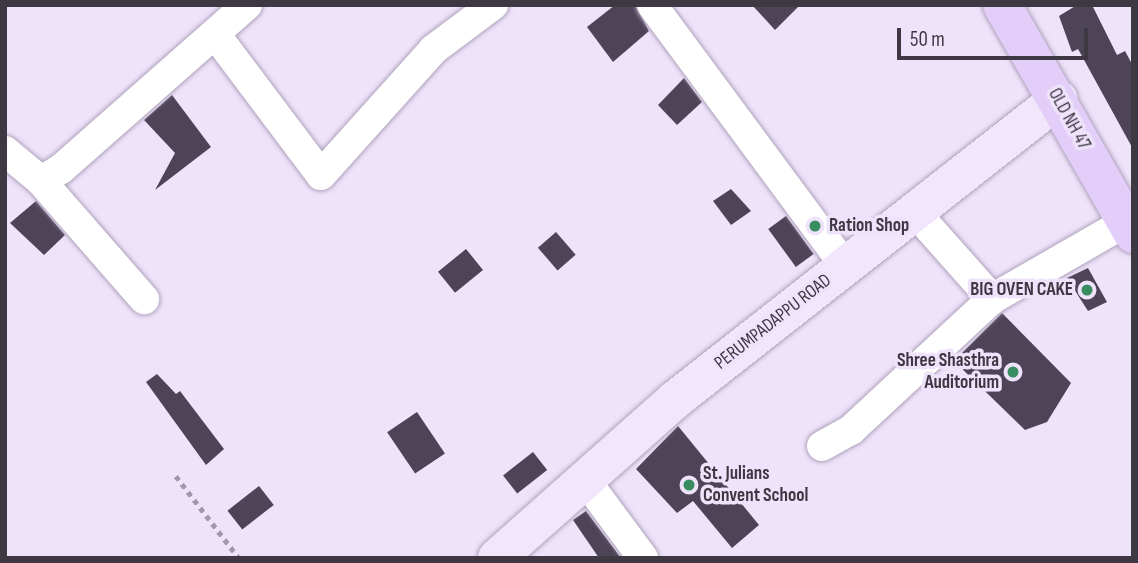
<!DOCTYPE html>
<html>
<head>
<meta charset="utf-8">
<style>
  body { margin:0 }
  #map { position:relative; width:1138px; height:563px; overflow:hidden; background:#efe3fc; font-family:"Sofia Sans Condensed",sans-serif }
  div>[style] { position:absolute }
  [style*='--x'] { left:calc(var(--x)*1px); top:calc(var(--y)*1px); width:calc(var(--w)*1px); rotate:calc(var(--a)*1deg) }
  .building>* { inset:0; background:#4e4458; transform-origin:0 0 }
  .path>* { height:4.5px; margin-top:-2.25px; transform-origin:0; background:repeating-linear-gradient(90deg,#a199ab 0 5px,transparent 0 10px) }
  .roads { filter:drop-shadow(0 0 2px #afa3bb) drop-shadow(0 0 2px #afa3bb) }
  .street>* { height:30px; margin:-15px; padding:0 15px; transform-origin:15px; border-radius:15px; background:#fff }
  .secondary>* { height:38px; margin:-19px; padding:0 19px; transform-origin:19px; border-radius:19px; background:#f1e6fc }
  .primary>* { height:38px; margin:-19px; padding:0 19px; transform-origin:19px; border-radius:19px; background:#e3cdf9 }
  .dots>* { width:19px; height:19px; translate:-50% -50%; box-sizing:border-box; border:4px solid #efe3fc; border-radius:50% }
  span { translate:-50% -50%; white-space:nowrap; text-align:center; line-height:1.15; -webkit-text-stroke:7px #efe3fc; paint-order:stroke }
  .street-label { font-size:19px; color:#3d3842 }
  .poi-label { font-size:19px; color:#3d3842; font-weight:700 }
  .left { translate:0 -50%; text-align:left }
  .right { translate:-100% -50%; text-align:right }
  .frame { position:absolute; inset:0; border:7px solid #3d3842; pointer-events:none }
  .scale { position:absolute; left:897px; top:28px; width:191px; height:32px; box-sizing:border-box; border:4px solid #3d3842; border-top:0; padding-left:9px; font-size:21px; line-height:24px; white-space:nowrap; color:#3d3842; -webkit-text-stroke:5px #efe3fc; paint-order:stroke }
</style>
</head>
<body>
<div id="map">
  <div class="building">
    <i style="clip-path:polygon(615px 5px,635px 5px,649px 31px,613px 62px,587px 27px)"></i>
    <i style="clip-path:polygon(752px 5px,800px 5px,775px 30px)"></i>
    <i style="clip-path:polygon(1077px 5px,1092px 5px,1117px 55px,1125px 51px,1133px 66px,1133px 149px,1078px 49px,1072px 52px,1059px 16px)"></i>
    <i style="clip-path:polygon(684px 78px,702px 102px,677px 125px,658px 105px)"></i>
    <i style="clip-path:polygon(172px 95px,211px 147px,155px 190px,175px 153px,144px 120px)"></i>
    <i style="clip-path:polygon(731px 189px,751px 211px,731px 225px,713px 201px)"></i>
    <i style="clip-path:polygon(36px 201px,65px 235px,44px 255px,10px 223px)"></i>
    <i style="left:786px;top:216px;width:47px;height:22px;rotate:54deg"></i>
    <i style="left:556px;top:232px;width:30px;height:24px;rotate:49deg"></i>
    <i style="left:466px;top:249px;width:27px;height:36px;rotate:51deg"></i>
    <i style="clip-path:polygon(1088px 268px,1107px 302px,1088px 311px,1067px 278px)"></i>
    <i style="clip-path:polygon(1002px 313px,1071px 383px,1047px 422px,1025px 430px,954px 361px)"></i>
    <i style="clip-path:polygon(157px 374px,176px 394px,180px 391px,224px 449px,206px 465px,146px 382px)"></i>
    <i style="left:417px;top:412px;width:50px;height:36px;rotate:56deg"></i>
    <i style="clip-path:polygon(678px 426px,759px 525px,732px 548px,693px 501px,677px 513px,636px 469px)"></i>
    <i style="left:533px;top:452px;width:23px;height:38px;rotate:52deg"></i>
    <i style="left:259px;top:486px;width:24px;height:40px;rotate:52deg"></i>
    <i style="clip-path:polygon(586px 511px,621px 558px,599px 558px,573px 520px)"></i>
  </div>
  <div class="path">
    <i style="--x:176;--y:476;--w:103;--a:52.5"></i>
  </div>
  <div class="roads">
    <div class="street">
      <i style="--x:652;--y:5;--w:325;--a:53.5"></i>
      <i style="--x:215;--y:34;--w:176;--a:53.1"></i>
      <i style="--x:321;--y:175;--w:169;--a:-48.1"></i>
      <i style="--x:434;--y:49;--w:74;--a:-36.7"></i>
      <i style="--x:5;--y:151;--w:47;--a:39.8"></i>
      <i style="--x:41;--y:181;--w:23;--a:-31"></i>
      <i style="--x:61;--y:169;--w:248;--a:-41.4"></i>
      <i style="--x:41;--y:181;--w:157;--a:48.9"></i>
      <i style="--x:914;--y:211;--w:118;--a:48.4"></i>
      <i style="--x:822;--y:446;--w:33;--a:-29"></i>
      <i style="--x:851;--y:430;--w:192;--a:-42.9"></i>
      <i style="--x:992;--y:299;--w:155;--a:-29.9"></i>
      <i style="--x:586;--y:481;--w:96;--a:53.5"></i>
    </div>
    <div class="secondary">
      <i style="--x:497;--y:558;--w:239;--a:-41.6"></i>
      <i style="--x:676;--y:399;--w:486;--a:-38.1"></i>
    </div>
    <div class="primary">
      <i style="--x:1002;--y:5;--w:264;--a:60.2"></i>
    </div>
  </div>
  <div class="dots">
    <i style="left:815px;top:226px;background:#388d60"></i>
    <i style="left:1087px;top:290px;background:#388d60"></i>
    <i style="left:1013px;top:372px;background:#388d60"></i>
    <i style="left:689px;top:485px;background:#388d60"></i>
  </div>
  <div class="street-label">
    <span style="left:1069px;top:119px;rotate:61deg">OLD NH 47</span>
    <span style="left:773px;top:322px;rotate:-38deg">PERUMPADAPPU ROAD</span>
  </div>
  <div class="poi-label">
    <span class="left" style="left:829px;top:226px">Ration Shop</span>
    <span class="right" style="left:1073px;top:290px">BIG OVEN CAKE</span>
    <span class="right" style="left:999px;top:372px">Shree Shasthra<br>Auditorium</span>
    <span class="left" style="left:703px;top:485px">St. Julians<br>Convent School</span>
  </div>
  <div class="frame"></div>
  <div class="scale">50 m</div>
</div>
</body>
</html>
